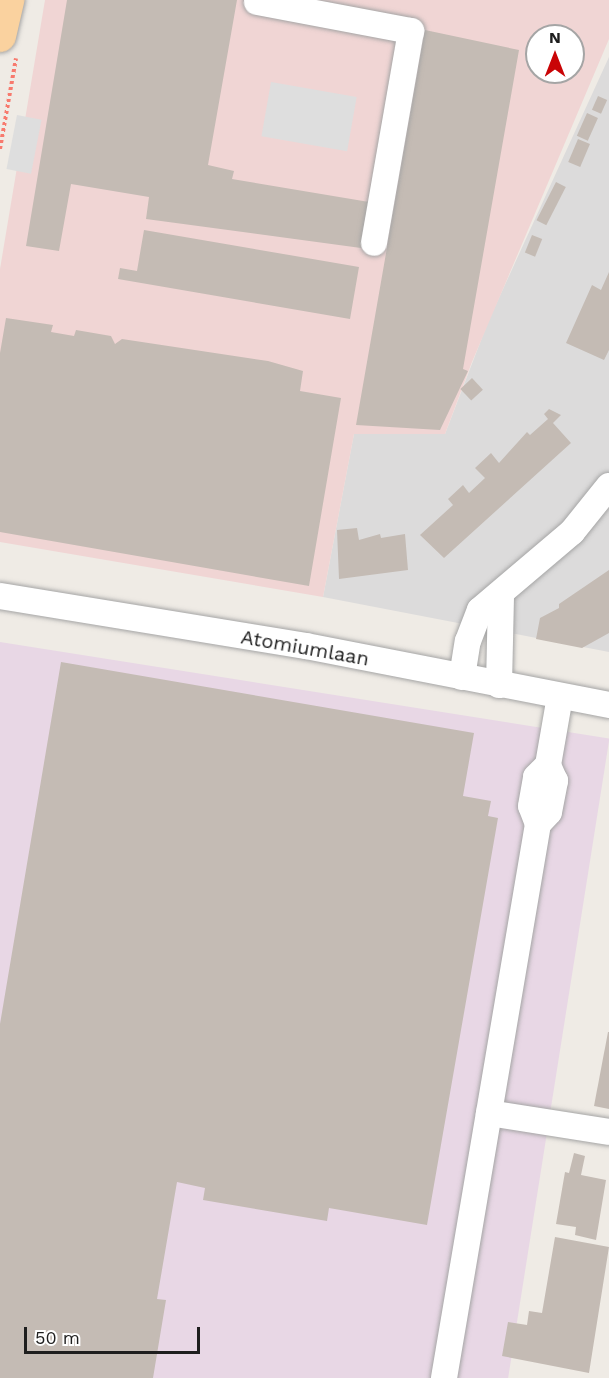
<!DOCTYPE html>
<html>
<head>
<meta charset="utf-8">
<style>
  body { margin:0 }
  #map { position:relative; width:609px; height:1378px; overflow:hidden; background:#efebe5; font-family:"Work Sans",sans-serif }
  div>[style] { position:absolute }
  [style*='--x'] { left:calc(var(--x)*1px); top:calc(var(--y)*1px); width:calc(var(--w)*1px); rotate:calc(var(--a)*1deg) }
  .residential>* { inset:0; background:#dcdbdb }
  .commercial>* { inset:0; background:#f0d5d4 }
  .industrial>* { inset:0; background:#e8d7e5; transform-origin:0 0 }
  .parking>* { inset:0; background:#dedede; transform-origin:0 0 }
  .building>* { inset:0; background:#c4bbb4; transform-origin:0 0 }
  .path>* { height:4px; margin-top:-2px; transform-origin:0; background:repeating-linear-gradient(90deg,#f77a6e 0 3px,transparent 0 6px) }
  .roads { filter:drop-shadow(0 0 2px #a5a5a5) drop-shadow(0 0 2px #a5a5a5) }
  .minor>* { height:26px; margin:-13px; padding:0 13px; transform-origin:13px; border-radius:13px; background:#fff }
  .major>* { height:32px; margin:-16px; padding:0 16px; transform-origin:16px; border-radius:16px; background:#fad29f }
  span { translate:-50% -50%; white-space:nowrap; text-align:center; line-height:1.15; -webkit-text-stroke:6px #fff; paint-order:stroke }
  .street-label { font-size:20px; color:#1e1e1e }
  .north { position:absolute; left:525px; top:24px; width:60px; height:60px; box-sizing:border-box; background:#fff; border:2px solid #a5a5a5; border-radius:50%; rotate:0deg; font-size:16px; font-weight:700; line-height:24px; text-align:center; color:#1e1e1e }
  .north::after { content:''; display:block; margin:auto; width:21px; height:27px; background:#c90406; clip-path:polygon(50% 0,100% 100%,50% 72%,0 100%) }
  .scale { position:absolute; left:24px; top:1327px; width:176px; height:27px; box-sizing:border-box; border:3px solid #1e1e1e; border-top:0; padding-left:8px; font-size:18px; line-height:21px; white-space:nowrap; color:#1e1e1e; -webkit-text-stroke:4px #fff; paint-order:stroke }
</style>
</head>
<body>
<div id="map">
  <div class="residential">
    <i style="clip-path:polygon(609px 57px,609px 652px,323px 597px,354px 434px,445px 434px,488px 322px)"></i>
  </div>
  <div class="commercial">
    <i style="clip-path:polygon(evenodd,45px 0,609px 0,609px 39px,472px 362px,445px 434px,354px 434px,323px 597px,0 542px,0 269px,45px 0,537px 36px,573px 36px,573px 72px,537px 72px,537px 36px)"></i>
  </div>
  <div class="industrial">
    <i style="left:0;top:642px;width:617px;height:736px;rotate:9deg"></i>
  </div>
  <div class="parking">
    <i style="left:271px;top:82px;width:87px;height:55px;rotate:10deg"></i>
    <i style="left:17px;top:115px;width:25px;height:55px;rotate:11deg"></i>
  </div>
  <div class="building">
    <i style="clip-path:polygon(67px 0,237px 0,208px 165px,234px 171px,232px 179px,375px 203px,361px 248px,146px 219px,149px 197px,71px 184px,59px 251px,26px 246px)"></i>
    <i style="clip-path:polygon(425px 30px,519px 50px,463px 369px,468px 371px,440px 430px,356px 425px)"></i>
    <i style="left:598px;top:96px;width:10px;height:15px;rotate:24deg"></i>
    <i style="left:587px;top:113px;width:12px;height:25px;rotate:24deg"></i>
    <i style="left:578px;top:139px;width:13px;height:25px;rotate:23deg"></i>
    <i style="left:556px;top:182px;width:11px;height:43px;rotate:27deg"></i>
    <i style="clip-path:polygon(144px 230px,359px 267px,350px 319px,118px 279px,120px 268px,137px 271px)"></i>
    <i style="left:532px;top:235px;width:11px;height:19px;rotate:22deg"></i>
    <i style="clip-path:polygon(609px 272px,609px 350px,604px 360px,566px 343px,592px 285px,601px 290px)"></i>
    <i style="clip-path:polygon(6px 318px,53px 325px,51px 332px,74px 336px,76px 330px,111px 336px,115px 344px,122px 339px,268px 361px,303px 371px,300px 391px,341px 398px,309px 586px,0 532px,0 353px)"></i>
    <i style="left:472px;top:378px;width:16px;height:16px;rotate:47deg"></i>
    <i style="clip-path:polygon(549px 409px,561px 415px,553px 423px,571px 443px,444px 558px,420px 535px,453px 505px,448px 499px,463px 485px,469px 493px,485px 478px,475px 468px,491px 453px,499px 463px,527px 432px,530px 435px,548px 419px,544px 414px)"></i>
    <i style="clip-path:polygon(357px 528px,359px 540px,380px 534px,381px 538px,405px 534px,408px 570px,339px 579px,337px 530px)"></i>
    <i style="clip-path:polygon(609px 570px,609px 633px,582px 648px,536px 639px,540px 618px,559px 608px,559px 604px)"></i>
    <i style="clip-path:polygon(61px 662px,474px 733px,463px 796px,491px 801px,488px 816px,498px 818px,427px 1225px,329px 1208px,327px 1221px,203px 1200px,205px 1188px,177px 1182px,157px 1299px,166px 1300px,153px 1378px,0 1378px,0 1024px)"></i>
    <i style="clip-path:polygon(608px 1032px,609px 1032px,609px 1109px,594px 1106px)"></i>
    <i style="clip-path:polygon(574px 1153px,585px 1156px,581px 1175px,606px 1180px,596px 1240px,575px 1235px,576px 1227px,556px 1224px,565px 1172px,569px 1173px)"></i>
    <i style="clip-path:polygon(555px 1237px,609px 1247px,589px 1373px,502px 1356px,508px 1322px,527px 1325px,529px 1311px,542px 1313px)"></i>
  </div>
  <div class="path">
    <i style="--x:0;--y:149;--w:92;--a:-80"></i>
  </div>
  <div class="roads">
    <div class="minor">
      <i style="--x:257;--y:2;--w:157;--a:10.7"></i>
      <i style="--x:411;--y:31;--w:215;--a:99.9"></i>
      <i style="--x:0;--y:596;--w:310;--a:9.3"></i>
      <i style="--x:306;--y:646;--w:309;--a:11"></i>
      <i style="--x:462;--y:677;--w:36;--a:-81"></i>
      <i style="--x:468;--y:641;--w:33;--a:-69"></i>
      <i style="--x:480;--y:610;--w:121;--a:-40.3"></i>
      <i style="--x:572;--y:532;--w:59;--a:-51.2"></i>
      <i style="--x:499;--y:685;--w:90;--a:-88.7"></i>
      <i style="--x:538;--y:824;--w:16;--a:-47"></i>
      <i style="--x:549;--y:812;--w:32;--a:-79"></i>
      <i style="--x:555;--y:781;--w:17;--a:-114"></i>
      <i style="--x:548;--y:765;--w:70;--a:-80.1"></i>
      <i style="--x:489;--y:1113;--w:121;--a:9"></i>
      <i style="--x:444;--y:1378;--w:562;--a:-80.37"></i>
      <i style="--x:538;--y:824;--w:19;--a:-111"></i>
      <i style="--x:531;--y:806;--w:29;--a:-80"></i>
      <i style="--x:536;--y:777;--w:17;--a:-45"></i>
    </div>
    <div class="major">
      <i style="--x:0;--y:36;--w:37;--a:-77"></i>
    </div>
  </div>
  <div class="street-label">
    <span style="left:305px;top:648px;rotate:10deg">Atomiumlaan</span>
  </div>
  <div class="north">N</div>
  <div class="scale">50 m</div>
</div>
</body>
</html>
